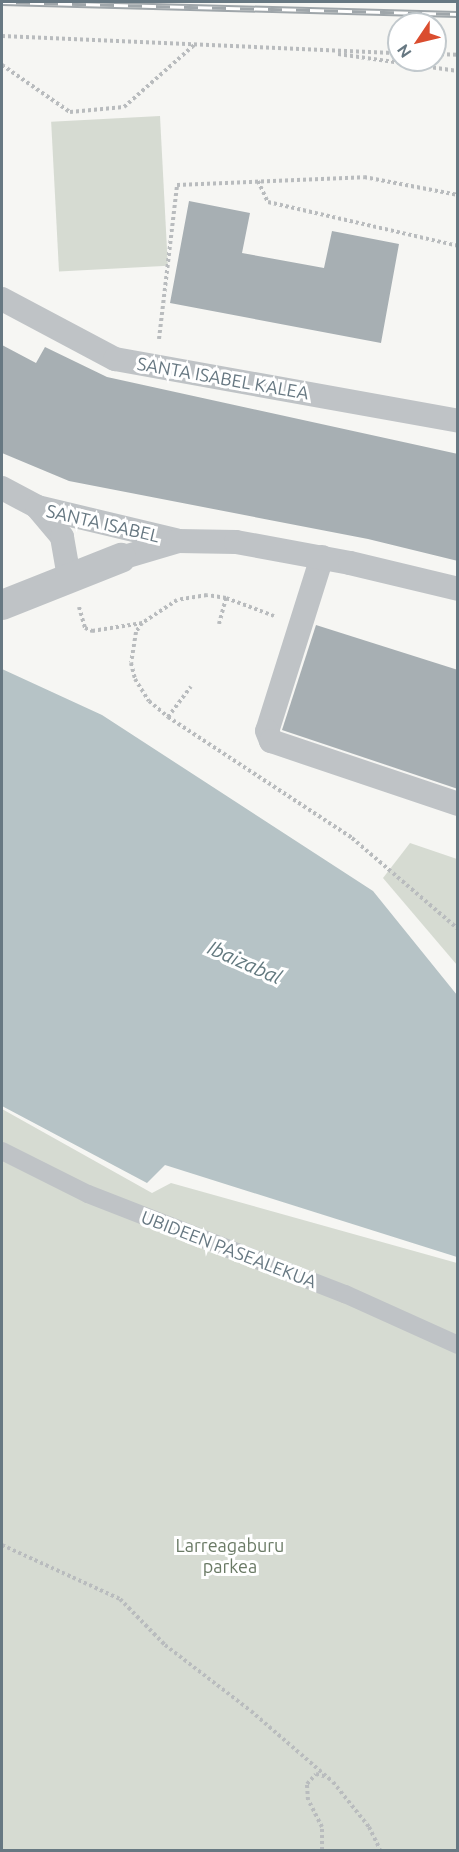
<!DOCTYPE html>
<html>
<head>
<meta charset="utf-8">
<style>
  body { margin:0 }
  #map { position:relative; width:459px; height:1852px; overflow:hidden; background:#f6f6f3; font-family:Ubuntu,sans-serif }
  div>[style] { position:absolute }
  [style*='--x'] { left:calc(var(--x)*1px); top:calc(var(--y)*1px); width:calc(var(--w)*1px); rotate:calc(var(--a)*1deg) }
  .green>* { inset:0; background:#d6dbd2; transform-origin:0 0 }
  .water>* { inset:0; background:#b6c3c6 }
  .building>* { inset:0; background:#a7afb3 }
  .path>* { height:4px; margin-top:-2px; transform-origin:0; background:repeating-linear-gradient(90deg,#b9bcbe 0 3px,transparent 0 6px) }
  .pedestrian>* { height:18px; margin:-9px; padding:0 9px; transform-origin:9px; border-radius:9px; background:#bfc3c6 }
  .minor>* { height:24px; margin:-12px; padding:0 12px; transform-origin:12px; border-radius:12px; background:#bfc3c6 }
  .tertiary>* { height:30px; margin:-15px; padding:0 15px; transform-origin:15px; border-radius:15px; background:#bfc3c6 }
  .rail>* { height:7px; margin-top:-3.5px; transform-origin:0; background:repeating-linear-gradient(90deg,#fff 0 14px,#9fa6aa 0 28px); box-sizing:border-box; border-block:2px solid #9fa6aa }
  span { translate:-50% -50%; white-space:nowrap; text-align:center; line-height:1.15; -webkit-text-stroke:6px #fff; paint-order:stroke }
  .street-label { font-size:18px; color:#677882 }
  .park-label { font-size:18px; color:#6a7a65 }
  .water-label { font-size:20px; color:#63797f; font-style:italic }
  .frame { position:absolute; inset:0; border:3px solid #677882; pointer-events:none }
  .north { position:absolute; left:387px; top:12px; width:60px; height:60px; box-sizing:border-box; background:#fff; border:2px solid #c2c9cd; border-radius:50%; rotate:235deg; font-size:16px; font-weight:700; line-height:24px; text-align:center; color:#677882 }
  .north::after { content:''; display:block; margin:auto; width:21px; height:27px; background:#da4d2f; clip-path:polygon(50% 0,100% 100%,50% 72%,0 100%) }
</style>
</head>
<body>
<div id="map">
  <div class="green">
    <i style="left:160px;top:116px;width:150px;height:109px;rotate:87deg"></i>
    <i style="clip-path:polygon(410px 843px,457px 859px,457px 965px,383px 878px)"></i>
    <i style="clip-path:polygon(2px 1109px,152px 1193px,171px 1183px,457px 1263px,457px 1850px,2px 1850px)"></i>
  </div>
  <div class="water">
    <i style="clip-path:polygon(2px 669px,102px 715px,373px 891px,457px 995px,457px 1257px,165px 1165px,147px 1183px,2px 1106px)"></i>
  </div>
  <div class="building">
    <i style="clip-path:polygon(189px 201px,250px 213px,242px 253px,324px 268px,332px 231px,399px 244px,381px 343px,170px 303px)"></i>
    <i style="clip-path:polygon(2px 345px,36px 363px,45px 347px,107px 377px,458px 454px,458px 561px,368px 539px,69px 481px,2px 453px)"></i>
    <i style="clip-path:polygon(316px 625px,458px 670px,458px 789px,282px 730px)"></i>
  </div>
  <div class="path">
    <i style="--x:2;--y:36;--w:397;--a:2.5"></i>
    <i style="--x:338;--y:54;--w:121;--a:8.1"></i>
    <i style="--x:435;--y:54;--w:23;--a:2"></i>
    <i style="--x:2;--y:65;--w:83;--a:34.7"></i>
    <i style="--x:70;--y:112;--w:54;--a:-5.3"></i>
    <i style="--x:124;--y:107;--w:94;--a:-41.5"></i>
    <i style="--x:258;--y:181;--w:23;--a:65"></i>
    <i style="--x:268;--y:202;--w:195;--a:13"></i>
    <i style="--x:159;--y:339;--w:155;--a:-83.3"></i>
    <i style="--x:177;--y:185;--w:187;--a:-2.4"></i>
    <i style="--x:364;--y:177;--w:96;--a:10.8"></i>
    <i style="--x:79;--y:607;--w:22;--a:74"></i>
    <i style="--x:85;--y:628;--w:8;--a:23"></i>
    <i style="--x:92;--y:631;--w:51;--a:-9.1"></i>
    <i style="--x:274;--y:616;--w:51;--a:-159.4"></i>
    <i style="--x:226;--y:598;--w:19;--a:-171"></i>
    <i style="--x:207;--y:595;--w:30;--a:171"></i>
    <i style="--x:177;--y:600;--w:42;--a:146.7"></i>
    <i style="--x:142;--y:623;--w:11;--a:124"></i>
    <i style="--x:136;--y:632;--w:31;--a:99"></i>
    <i style="--x:131;--y:663;--w:16;--a:76"></i>
    <i style="--x:135;--y:679;--w:26;--a:58"></i>
    <i style="--x:149;--y:701;--w:25;--a:40"></i>
    <i style="--x:168;--y:717;--w:220;--a:33.3"></i>
    <i style="--x:352;--y:838;--w:140;--a:40.6"></i>
    <i style="--x:219;--y:624;--w:27;--a:-75"></i>
    <i style="--x:168;--y:717;--w:38;--a:-53"></i>
    <i style="--x:2;--y:1545;--w:130;--a:24.6"></i>
    <i style="--x:120;--y:1599;--w:64;--a:45.6"></i>
    <i style="--x:165;--y:1645;--w:108;--a:37.5"></i>
    <i style="--x:251;--y:1711;--w:108;--a:40.9"></i>
    <i style="--x:333;--y:1782;--w:58;--a:51.3"></i>
    <i style="--x:369;--y:1827;--w:25;--a:64"></i>
    <i style="--x:322;--y:1850;--w:23;--a:-90"></i>
    <i style="--x:322;--y:1827;--w:30;--a:-117"></i>
    <i style="--x:308;--y:1800;--w:16;--a:-94"></i>
    <i style="--x:307;--y:1784;--w:13;--a:-48"></i>
    <i style="--x:316;--y:1774;--w:11;--a:15"></i>
  </div>
  <div class="pedestrian">
    <i style="--x:2;--y:1151;--w:96;--a:26.6"></i>
    <i style="--x:88;--y:1194;--w:276;--a:21.3"></i>
    <i style="--x:345;--y:1294;--w:124;--a:24.3"></i>
  </div>
  <div class="minor">
    <i style="--x:2;--y:299;--w:128;--a:28"></i>
    <i style="--x:115;--y:359;--w:349;--a:10.2"></i>
    <i style="--x:2;--y:488;--w:40;--a:28"></i>
    <i style="--x:37;--y:507;--w:143;--a:13.4"></i>
    <i style="--x:37;--y:507;--w:39;--a:50"></i>
    <i style="--x:62;--y:537;--w:41;--a:80.1"></i>
    <i style="--x:322;--y:557;--w:182;--a:107.5"></i>
    <i style="--x:267;--y:731;--w:11;--a:68"></i>
    <i style="--x:271;--y:741;--w:197;--a:18.6"></i>
    <i style="--x:121;--y:558;--w:59;--a:-16.6"></i>
    <i style="--x:178;--y:541;--w:58;--a:1"></i>
    <i style="--x:236;--y:542;--w:116;--a:10.4"></i>
    <i style="--x:350;--y:563;--w:111;--a:13.5"></i>
  </div>
  <div class="tertiary">
    <i style="--x:2;--y:605;--w:128;--a:-21.6"></i>
  </div>
  <div class="rail">
    <i style="--x:2;--y:2;--w:456;--a:1.5"></i>
  </div>
  <div class="street-label">
    <span style="left:223px;top:378px;rotate:10deg">SANTA ISABEL KALEA</span>
    <span style="left:103px;top:523px;rotate:13deg">SANTA ISABEL</span>
    <span style="left:229px;top:1249px;rotate:21deg">UBIDEEN PASEALEKUA</span>
  </div>
  <div class="park-label">
    <span style="left:230px;top:1556px">Larreagaburu<br>parkea</span>
  </div>
  <div class="water-label">
    <span style="left:245px;top:962px;rotate:24deg">Ibaizabal</span>
  </div>
  <div class="frame"></div>
  <div class="north">N</div>
</div>
</body>
</html>
